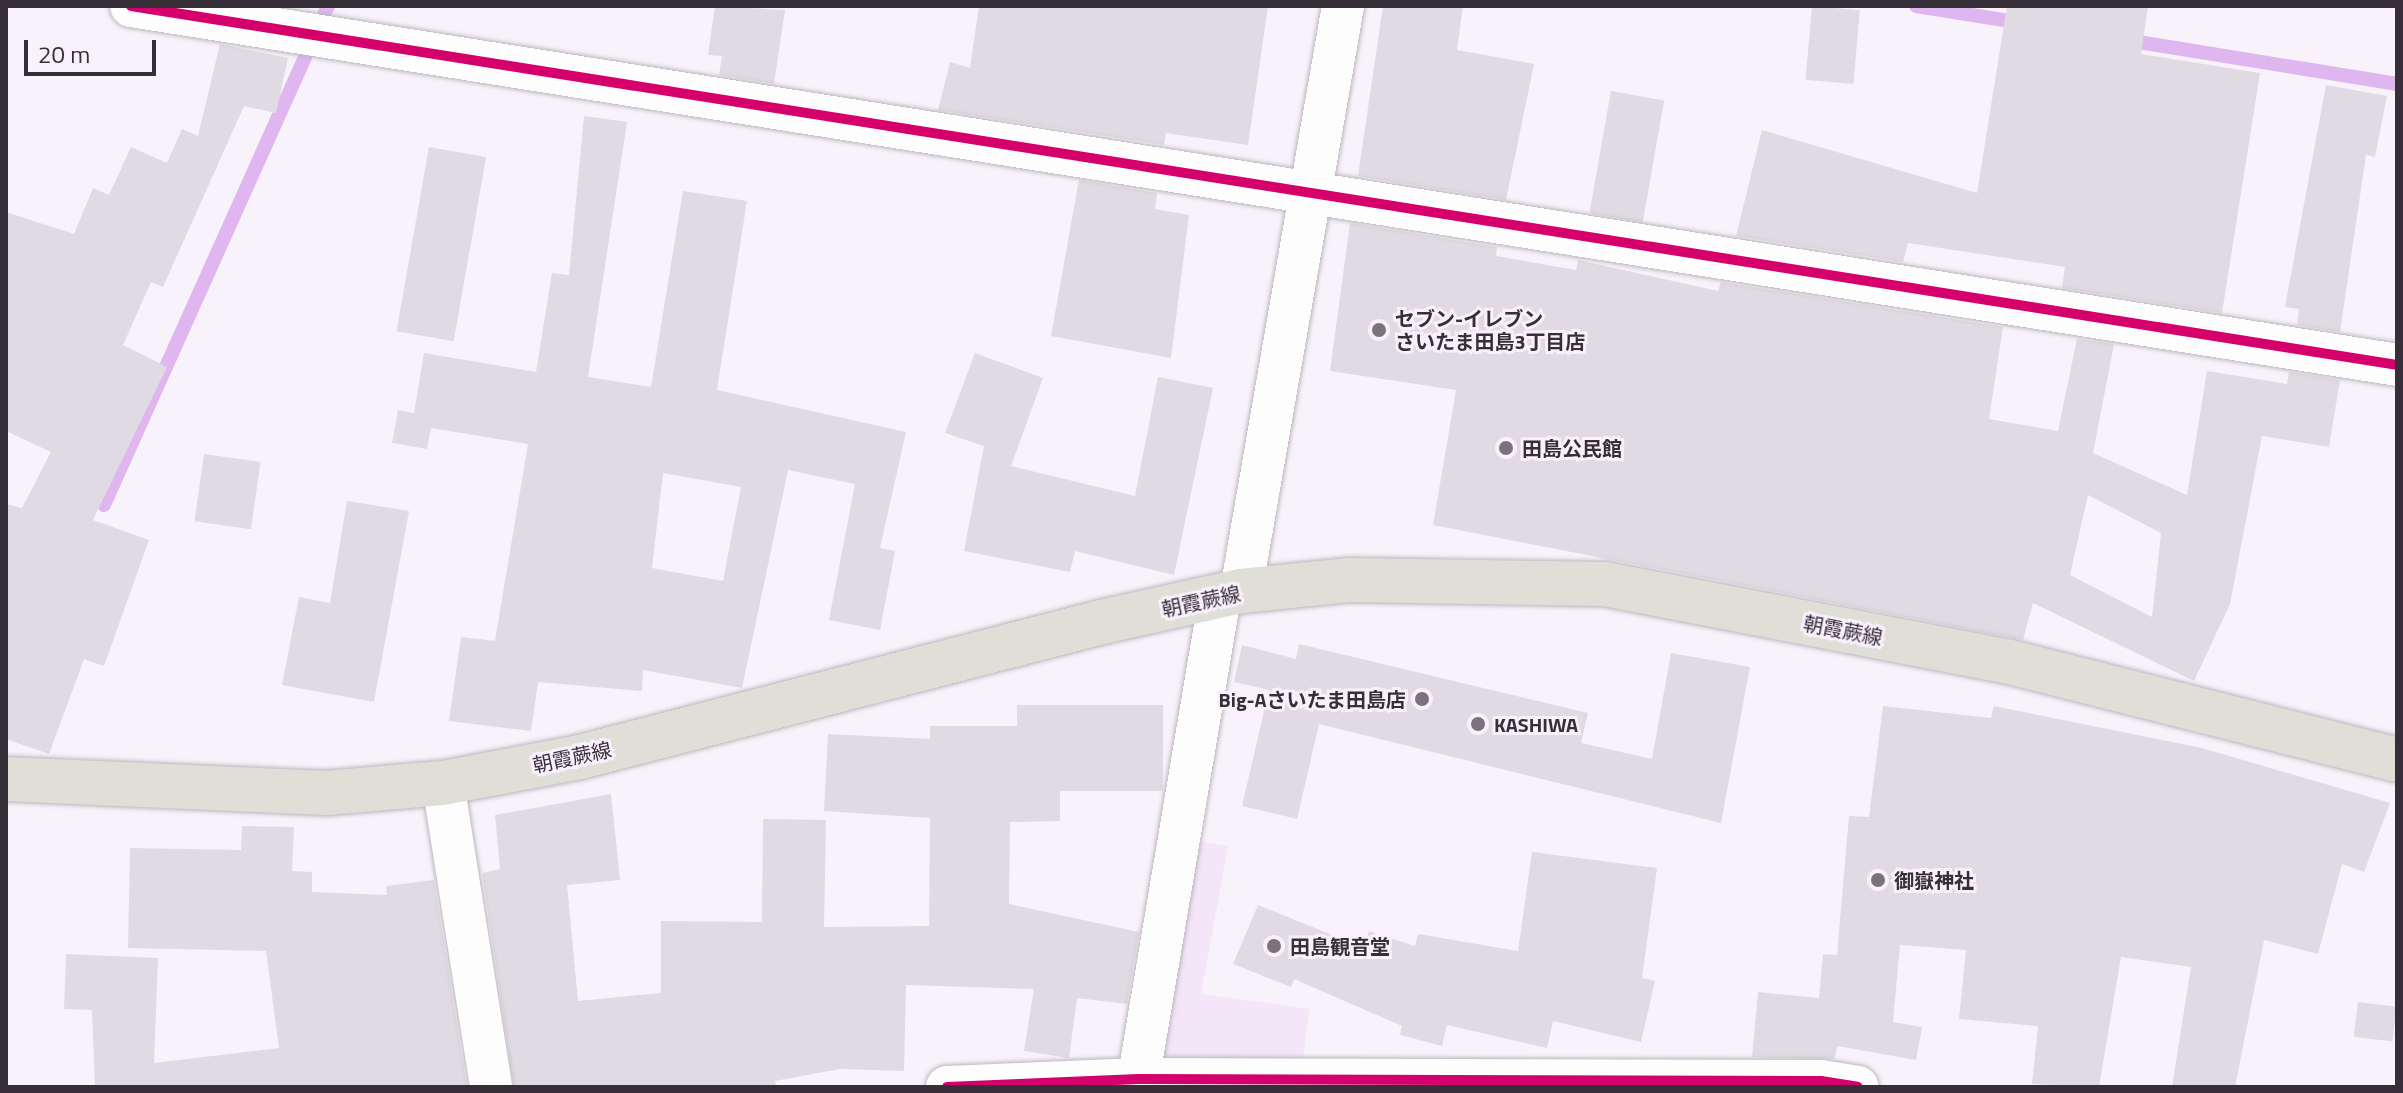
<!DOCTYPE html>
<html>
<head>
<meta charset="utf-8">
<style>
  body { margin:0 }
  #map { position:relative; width:2403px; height:1093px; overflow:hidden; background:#f8f2fa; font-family:"Titillium Web","Noto Sans JP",sans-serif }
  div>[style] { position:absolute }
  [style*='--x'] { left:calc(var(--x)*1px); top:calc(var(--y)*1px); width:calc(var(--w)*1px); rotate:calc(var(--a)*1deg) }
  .green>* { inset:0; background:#f4e5f9 }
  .stream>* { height:14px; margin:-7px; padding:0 7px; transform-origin:7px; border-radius:7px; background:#e0b6f0 }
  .building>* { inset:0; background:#e0dae2; transform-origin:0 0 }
  .roads { filter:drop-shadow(0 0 2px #bcb6be) drop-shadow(0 0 2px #bcb6be) }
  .minor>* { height:42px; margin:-21px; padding:0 21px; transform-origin:21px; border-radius:21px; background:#fefdfe }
  .major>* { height:44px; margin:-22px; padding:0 22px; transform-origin:22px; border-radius:22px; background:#e0dfd7 }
  .cycleway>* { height:10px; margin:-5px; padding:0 5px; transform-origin:5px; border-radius:5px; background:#d6006c }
  .dots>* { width:22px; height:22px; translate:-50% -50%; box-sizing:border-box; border:4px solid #f9effd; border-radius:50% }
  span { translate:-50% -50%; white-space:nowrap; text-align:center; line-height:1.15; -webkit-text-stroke:6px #f9effd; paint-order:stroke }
  .poi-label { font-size:20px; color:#362f38; font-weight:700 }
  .left { translate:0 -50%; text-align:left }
  .right { translate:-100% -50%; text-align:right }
  .street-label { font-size:20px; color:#362f38 }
  .frame { position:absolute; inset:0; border:8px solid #362f38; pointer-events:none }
  .scale { position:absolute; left:24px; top:40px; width:132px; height:36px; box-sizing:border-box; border:4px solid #362f38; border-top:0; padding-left:10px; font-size:24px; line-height:28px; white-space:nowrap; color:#362f38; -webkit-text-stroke:6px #f9effd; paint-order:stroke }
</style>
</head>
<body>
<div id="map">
  <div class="green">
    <i style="clip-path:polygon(1197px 841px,1228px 846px,1201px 994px,1309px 1009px,1302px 1066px,1158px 1065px)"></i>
  </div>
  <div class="stream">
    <i style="--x:1916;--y:6;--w:107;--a:9.1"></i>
    <i style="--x:2126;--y:40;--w:275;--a:9.2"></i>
    <i style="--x:104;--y:505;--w:547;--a:-65.82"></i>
  </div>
  <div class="building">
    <i style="clip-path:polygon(715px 6px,785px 10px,774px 84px,719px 75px,722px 56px,708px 55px)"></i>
    <i style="clip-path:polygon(979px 6px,1268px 6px,1248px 145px,1166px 133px,1164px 145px,938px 110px,950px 62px,970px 68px)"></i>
    <i style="clip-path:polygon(1383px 6px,1463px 6px,1457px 50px,1534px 64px,1506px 200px,1358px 176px)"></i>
    <i style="left:1812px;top:6px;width:48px;height:74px;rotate:5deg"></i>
    <i style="clip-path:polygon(2007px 6px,2148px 6px,2141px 54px,2260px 73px,2222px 313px,2062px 288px,2065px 267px,1908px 243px,1903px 262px,1736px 236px,1762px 130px,1977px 193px)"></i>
    <i style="clip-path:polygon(220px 44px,288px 58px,276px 113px,244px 106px,163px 287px,151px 282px,123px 345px,167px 367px,93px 520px,149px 540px,104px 666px,84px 659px,49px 754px,6px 739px,6px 504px,22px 508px,51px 452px,6px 431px,6px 212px,74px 234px,93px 188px,109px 195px,131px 147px,167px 163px,182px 129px,198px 136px)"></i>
    <i style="clip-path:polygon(2326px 85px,2387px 96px,2375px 157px,2366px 155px,2340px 332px,2297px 325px,2299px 309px,2285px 307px)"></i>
    <i style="left:1611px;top:91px;width:54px;height:124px;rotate:10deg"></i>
    <i style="clip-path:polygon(evenodd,584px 116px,627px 122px,588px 377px,651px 387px,683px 191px,747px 201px,717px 390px,906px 432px,880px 548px,895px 551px,880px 630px,829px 620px,855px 484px,788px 470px,742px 688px,643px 670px,642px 691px,538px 682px,531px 731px,449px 721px,461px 637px,495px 641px,528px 444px,431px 428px,427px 449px,392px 443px,398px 410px,414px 413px,424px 353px,536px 372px,552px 273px,569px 275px,584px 116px,663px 473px,741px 487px,723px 581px,652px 568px,663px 473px)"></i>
    <i style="left:429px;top:147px;width:58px;height:187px;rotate:10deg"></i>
    <i style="clip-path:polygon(1079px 180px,1157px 193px,1155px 209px,1189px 215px,1171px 358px,1051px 336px)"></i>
    <i style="clip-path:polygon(evenodd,1350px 223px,1497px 247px,1496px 256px,1576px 270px,1578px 260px,1718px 291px,1721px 282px,2003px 327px,1989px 419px,2058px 431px,2077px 339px,2114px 344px,2093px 453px,2187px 495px,2207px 371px,2287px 384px,2289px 372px,2340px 380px,2329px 447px,2262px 436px,2230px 604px,2194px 681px,2033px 603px,2023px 640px,1433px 525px,1456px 390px,1330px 371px,1350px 223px,2088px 495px,2161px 533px,2152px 617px,2070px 575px,2088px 495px)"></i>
    <i style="clip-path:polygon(975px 353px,1043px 378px,1011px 466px,1135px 496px,1158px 377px,1213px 388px,1174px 575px,1075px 551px,1070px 572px,964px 551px,984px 446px,945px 433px)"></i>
    <i style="left:204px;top:454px;width:57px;height:68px;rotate:8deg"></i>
    <i style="clip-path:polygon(347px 501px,409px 511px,374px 702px,282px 685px,299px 597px,330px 603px)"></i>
    <i style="clip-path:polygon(1299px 644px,1588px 713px,1581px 743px,1652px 759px,1671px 653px,1750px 667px,1721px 823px,1319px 724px,1297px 819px,1242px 806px,1269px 690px,1234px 682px,1242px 645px,1296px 659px)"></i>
    <i style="clip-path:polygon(1017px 705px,1163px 705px,1163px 791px,1060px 791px,1060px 821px,1010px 822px,1009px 904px,1139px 932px,1127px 1004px,1077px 998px,1069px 1058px,1024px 1051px,1034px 989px,906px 985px,904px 1071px,840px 1069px,775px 1081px,776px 1087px,514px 1087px,482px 873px,500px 869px,495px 815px,611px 794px,620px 880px,567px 885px,578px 1001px,661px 993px,661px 921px,762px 922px,763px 819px,826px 820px,824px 927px,929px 926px,930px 818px,824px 811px,828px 734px,930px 739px,930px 726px,1017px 726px)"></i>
    <i style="clip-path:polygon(1883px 706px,1991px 718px,1994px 706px,2202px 748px,2390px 803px,2364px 872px,2342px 864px,2318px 954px,2264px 940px,2235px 1087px,2172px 1087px,2191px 967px,2121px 957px,2099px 1087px,2032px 1084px,2038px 1026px,1959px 1019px,1966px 950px,1900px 945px,1893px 1022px,1922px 1027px,1916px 1060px,1837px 1046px,1835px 1059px,1752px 1057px,1758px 992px,1819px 998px,1823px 954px,1837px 955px,1849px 816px,1869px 817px)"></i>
    <i style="clip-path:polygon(242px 826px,294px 827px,292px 871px,312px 872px,312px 892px,387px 895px,386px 886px,434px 880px,467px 1087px,95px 1087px,92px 1010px,64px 1009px,66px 954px,158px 958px,154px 1063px,279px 1048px,266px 951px,128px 948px,130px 848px,241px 850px)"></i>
    <i style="clip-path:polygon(1532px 852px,1657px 868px,1642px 978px,1655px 981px,1641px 1042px,1553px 1021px,1547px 1048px,1447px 1025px,1442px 1046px,1400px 1035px,1402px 1026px,1294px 979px,1291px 987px,1233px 964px,1258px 905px,1364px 948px,1369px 931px,1415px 946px,1418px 934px,1518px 951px)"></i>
    <i style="left:2358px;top:1002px;width:39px;height:35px;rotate:7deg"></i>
  </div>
  <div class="roads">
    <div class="minor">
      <i style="--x:131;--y:6;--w:2294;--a:9"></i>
      <i style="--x:1241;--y:591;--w:594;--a:-80.11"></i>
      <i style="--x:443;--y:783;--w:308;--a:81"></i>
      <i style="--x:947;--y:1087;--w:192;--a:-2.4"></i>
      <i style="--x:1139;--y:1079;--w:682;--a:0.17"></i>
      <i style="--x:1821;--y:1081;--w:37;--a:9"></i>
      <i style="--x:1137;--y:1087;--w:497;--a:-80.4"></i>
    </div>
    <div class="major">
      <i style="--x:6;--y:779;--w:320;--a:2.5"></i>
      <i style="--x:326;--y:793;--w:117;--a:-4.9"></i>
      <i style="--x:443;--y:783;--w:139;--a:-10.7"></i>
      <i style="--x:580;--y:757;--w:539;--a:-14.5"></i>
      <i style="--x:1102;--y:622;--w:142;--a:-12.6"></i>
      <i style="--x:1241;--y:591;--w:110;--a:-5.8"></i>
      <i style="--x:1350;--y:580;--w:255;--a:0.9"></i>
      <i style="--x:1605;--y:584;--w:408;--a:10.9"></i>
      <i style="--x:2006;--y:661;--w:403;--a:14.2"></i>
    </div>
  </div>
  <div class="cycleway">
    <i style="--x:131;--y:6;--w:2294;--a:9"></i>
    <i style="--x:947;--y:1087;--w:192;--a:-2.4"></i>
    <i style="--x:1139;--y:1079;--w:682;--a:0.17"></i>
    <i style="--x:1821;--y:1081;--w:37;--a:9"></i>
  </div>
  <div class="dots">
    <i style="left:1379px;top:330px;background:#7a737c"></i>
    <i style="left:1506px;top:448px;background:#7a737c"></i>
    <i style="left:1422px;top:699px;background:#7a737c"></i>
    <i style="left:1478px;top:724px;background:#7a737c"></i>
    <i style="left:1878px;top:880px;background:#7a737c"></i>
    <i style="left:1274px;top:946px;background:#7a737c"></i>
  </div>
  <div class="poi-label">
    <span class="left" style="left:1395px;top:330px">セブン-イレブン<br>さいたま田島3丁目店</span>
    <span class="left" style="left:1522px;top:448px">田島公民館</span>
    <span class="right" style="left:1406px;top:699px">Big-Aさいたま田島店</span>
    <span class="left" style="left:1494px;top:724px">KASHIWA</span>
    <span class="left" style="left:1894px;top:880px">御嶽神社</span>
    <span class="left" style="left:1290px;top:946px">田島観音堂</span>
  </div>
  <div class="street-label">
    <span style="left:1201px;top:601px;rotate:-12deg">朝霞蕨線</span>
    <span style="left:1843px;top:630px;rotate:11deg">朝霞蕨線</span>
    <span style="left:572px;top:757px;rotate:-12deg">朝霞蕨線</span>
  </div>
  <div class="frame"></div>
  <div class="scale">20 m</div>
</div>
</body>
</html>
